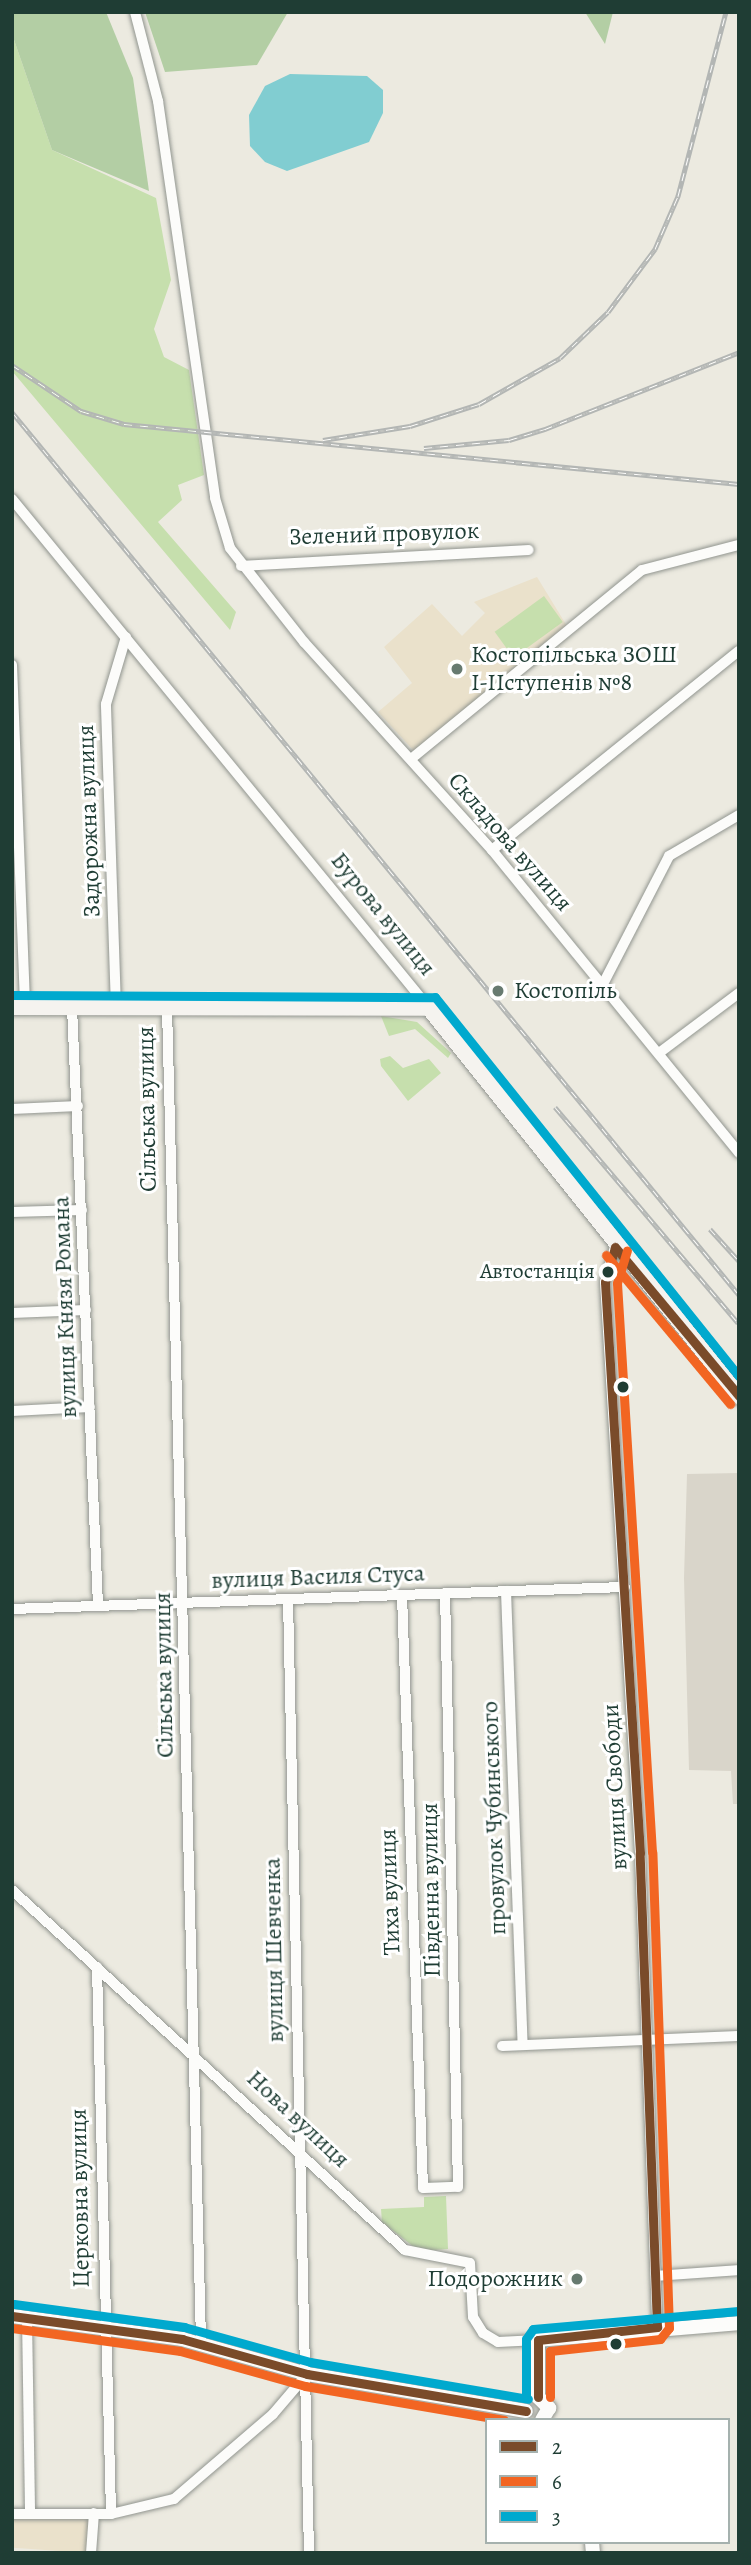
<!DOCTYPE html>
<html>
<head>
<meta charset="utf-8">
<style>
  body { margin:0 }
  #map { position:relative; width:751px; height:2565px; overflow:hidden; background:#eceae0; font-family:Alegreya,serif }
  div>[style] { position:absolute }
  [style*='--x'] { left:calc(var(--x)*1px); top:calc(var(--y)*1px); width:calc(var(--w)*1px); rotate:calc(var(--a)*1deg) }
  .built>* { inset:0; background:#eae1cb; transform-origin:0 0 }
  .industrial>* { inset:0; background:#d9d5ca }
  .green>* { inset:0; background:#c6dfad; transform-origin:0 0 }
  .forest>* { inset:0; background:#b3cea4 }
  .water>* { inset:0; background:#81cdd1 }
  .roads { filter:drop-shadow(0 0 2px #91958f) drop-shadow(0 0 2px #91958f) }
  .minor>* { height:10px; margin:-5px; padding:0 5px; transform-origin:5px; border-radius:5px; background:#fcfcfa }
  .tertiary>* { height:14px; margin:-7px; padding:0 7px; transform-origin:7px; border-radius:7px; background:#fcfcfa }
  .secondary>* { height:16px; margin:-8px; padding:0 8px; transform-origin:8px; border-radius:8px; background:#f5f3ef }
  .rail>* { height:5px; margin-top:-2.5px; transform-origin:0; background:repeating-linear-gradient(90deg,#fff 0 8px,#b3b6b4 0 16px); box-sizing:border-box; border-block:2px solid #b3b6b4 }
  .bus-1>* { height:9px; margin:-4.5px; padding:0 4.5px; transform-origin:4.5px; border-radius:4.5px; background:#7a4b2a }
  .bus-2>* { height:9px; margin:-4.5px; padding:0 4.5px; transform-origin:4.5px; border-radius:4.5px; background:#f26522 }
  .bus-3>* { height:9px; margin:-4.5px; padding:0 4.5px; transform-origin:4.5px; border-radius:4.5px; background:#00a9ce }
  .dots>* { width:19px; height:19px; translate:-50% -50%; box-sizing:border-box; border:4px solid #fff; border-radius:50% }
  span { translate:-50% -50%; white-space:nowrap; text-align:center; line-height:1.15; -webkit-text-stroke:6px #fff; paint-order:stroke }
  .bus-label { font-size:22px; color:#1f3d34 }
  .right { translate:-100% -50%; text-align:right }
  .street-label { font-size:24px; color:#1f3d34 }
  .poi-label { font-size:24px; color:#1f3d34 }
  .left { translate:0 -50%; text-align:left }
  .frame { position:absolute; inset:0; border:14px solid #1f3d34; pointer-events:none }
  .legend { position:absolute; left:485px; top:2418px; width:245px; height:126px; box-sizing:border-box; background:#fff; border:2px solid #a5b1ae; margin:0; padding:9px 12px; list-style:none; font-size:21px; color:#1f3d34 }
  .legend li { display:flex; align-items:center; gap:14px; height:35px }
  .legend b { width:35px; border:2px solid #a5b1ae }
</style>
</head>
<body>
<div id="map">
  <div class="built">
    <i style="clip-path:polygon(537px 577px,567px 626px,415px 752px,378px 712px,412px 683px,384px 647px,432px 604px,462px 636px,485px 613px,474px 602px)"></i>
    <i style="left:91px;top:2514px;width:39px;height:79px;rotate:94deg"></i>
  </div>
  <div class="industrial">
    <i style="clip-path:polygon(739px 1473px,739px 1804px,733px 1804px,731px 1771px,689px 1770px,684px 1578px,687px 1474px)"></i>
  </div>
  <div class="green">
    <i style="clip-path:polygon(12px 34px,52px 150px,156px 198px,171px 280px,154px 329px,164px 357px,189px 370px,204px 475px,178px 485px,182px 500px,158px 522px,236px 612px,230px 630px,12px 371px)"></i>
    <i style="left:544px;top:596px;width:32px;height:61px;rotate:54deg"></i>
    <i style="clip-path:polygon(381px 1016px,417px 1022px,451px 1053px,448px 1058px,415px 1029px,389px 1036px)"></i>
    <i style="clip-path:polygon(390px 1056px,403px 1068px,429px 1059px,441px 1073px,408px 1101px,381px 1066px,380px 1059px)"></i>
    <i style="clip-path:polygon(446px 2196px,448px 2249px,419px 2251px,382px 2222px,381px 2209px,424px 2207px,424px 2197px)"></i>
  </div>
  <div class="forest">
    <i style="clip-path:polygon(12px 12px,106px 12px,133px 78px,149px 191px,52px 150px,12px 34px)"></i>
    <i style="clip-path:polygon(145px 12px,288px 12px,257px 65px,165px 72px)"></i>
    <i style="clip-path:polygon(585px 12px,613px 12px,605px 44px)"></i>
  </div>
  <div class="water">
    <i style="clip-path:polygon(290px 74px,367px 76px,383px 90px,383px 113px,369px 142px,287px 171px,265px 162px,250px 146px,249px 115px,265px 86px)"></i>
  </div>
  <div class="roads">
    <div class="minor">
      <i style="--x:135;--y:12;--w:92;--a:75.5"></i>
      <i style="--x:158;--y:101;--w:401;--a:81.8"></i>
      <i style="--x:215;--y:498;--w:52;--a:73.3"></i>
      <i style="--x:230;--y:548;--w:120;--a:51.8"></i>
      <i style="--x:304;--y:642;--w:280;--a:47.9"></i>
      <i style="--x:492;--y:850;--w:391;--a:50.8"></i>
      <i style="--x:12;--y:499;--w:658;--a:50.67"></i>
      <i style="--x:241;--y:566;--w:288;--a:-3.2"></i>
      <i style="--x:12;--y:665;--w:341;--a:87.8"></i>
      <i style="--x:411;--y:759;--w:298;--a:-39.3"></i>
      <i style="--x:642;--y:570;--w:100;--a:-14.5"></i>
      <i style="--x:492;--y:850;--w:317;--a:-38.9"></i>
      <i style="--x:603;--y:984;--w:144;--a:-62.7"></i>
      <i style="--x:669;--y:856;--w:81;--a:-30.4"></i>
      <i style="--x:72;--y:1007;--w:599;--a:87.51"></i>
      <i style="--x:167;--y:1007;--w:1336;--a:88.54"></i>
      <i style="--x:116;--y:1008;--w:304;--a:-91.9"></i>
      <i style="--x:106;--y:704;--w:70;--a:-73.4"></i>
      <i style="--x:659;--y:1053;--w:100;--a:-36.9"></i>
      <i style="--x:12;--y:1109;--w:66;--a:-2.6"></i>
      <i style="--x:12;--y:1212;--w:70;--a:-1.6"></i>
      <i style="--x:615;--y:1247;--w:36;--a:106"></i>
      <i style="--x:605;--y:1282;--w:572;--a:86.49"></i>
      <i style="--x:640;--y:1853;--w:474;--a:87.9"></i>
      <i style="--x:12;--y:1313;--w:74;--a:-2.3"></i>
      <i style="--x:12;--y:1411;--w:78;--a:-2.9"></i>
      <i style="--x:506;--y:1591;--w:453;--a:87.9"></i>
      <i style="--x:402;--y:1595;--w:593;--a:87.97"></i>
      <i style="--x:423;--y:2188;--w:35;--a:-2"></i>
      <i style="--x:458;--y:2187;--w:594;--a:-91.25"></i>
      <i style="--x:288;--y:1599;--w:954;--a:88.74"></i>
      <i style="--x:12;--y:1609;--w:613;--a:-2.06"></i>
      <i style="--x:12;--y:1890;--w:533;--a:42.49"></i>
      <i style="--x:405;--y:2250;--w:66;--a:11.3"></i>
      <i style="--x:470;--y:2263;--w:54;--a:86.8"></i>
      <i style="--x:473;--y:2317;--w:19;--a:58"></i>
      <i style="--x:483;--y:2333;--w:17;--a:31"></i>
      <i style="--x:498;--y:2342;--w:40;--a:-2.9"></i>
      <i style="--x:97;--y:1967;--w:547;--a:88.53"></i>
      <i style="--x:502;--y:2046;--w:237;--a:-2.4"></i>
      <i style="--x:656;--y:2276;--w:83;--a:-4.1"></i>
      <i style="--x:27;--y:2318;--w:195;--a:89.1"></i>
      <i style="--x:12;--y:2514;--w:99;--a:0"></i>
      <i style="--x:111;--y:2514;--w:65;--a:-13.4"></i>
      <i style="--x:174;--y:2499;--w:130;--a:-40.6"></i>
      <i style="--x:273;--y:2414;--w:52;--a:-49.6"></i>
      <i style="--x:91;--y:2553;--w:40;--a:-85.7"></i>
    </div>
    <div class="tertiary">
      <i style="--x:12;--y:2316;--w:172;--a:7.7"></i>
      <i style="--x:182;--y:2339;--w:130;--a:15.6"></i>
      <i style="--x:307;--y:2374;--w:222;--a:9.6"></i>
      <i style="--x:538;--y:2397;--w:57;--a:-90"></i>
      <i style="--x:538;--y:2340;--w:202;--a:-4.8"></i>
      <i style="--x:538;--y:2397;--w:16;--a:45"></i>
      <i style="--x:549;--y:2408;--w:14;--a:120"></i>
      <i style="--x:592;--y:2542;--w:11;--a:85"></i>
    </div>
    <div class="secondary">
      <i style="--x:12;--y:1007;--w:417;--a:0.1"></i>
      <i style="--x:429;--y:1008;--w:497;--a:51.4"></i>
    </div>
  </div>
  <div class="rail">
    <i style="--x:12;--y:365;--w:83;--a:33.7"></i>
    <i style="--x:81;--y:411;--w:45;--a:16.8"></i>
    <i style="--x:124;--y:424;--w:618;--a:5.57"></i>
    <i style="--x:12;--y:412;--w:1144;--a:50.53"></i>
    <i style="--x:323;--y:440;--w:88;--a:-9.1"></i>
    <i style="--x:410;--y:426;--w:72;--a:-17.7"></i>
    <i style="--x:479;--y:404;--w:93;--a:-29.6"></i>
    <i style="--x:560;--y:358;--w:66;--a:-43.8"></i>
    <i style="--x:608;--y:312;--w:79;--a:-53.3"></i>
    <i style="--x:655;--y:249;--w:58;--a:-66.5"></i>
    <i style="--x:678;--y:196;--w:190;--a:-75.4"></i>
    <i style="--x:424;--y:448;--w:85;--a:-5.4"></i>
    <i style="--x:509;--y:440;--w:38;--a:-17"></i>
    <i style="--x:545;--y:429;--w:209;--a:-21.6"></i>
    <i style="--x:555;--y:1107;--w:283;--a:49.7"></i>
    <i style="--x:710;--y:1229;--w:43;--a:47.8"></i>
  </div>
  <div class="bus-1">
    <i style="--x:615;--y:1247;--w:194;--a:50.2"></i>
    <i style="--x:12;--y:2316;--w:172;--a:7.7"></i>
    <i style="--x:182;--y:2339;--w:130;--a:15.6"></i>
    <i style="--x:307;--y:2374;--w:222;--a:9.6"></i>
    <i style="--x:538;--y:2397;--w:57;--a:-90"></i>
    <i style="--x:538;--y:2340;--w:120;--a:-6.2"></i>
    <i style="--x:657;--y:2327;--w:474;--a:-92.1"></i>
    <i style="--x:640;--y:1853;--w:572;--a:-93.51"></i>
    <i style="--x:605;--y:1282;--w:36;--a:-74"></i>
  </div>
  <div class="bus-2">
    <i style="--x:606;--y:1255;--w:194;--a:50.2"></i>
    <i style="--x:12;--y:2328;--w:170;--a:7.8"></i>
    <i style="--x:180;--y:2351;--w:130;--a:15.6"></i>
    <i style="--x:305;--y:2386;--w:202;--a:9.7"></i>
    <i style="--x:550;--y:2397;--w:46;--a:-90"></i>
    <i style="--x:550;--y:2351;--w:111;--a:-6.2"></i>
    <i style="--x:660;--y:2339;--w:14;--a:-51"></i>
    <i style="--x:669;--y:2328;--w:476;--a:-92"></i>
    <i style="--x:652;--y:1852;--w:570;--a:-93.52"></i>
    <i style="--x:617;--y:1283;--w:34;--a:-73"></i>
  </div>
  <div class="bus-3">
    <i style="--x:12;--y:995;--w:423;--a:0.3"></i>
    <i style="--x:435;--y:997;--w:486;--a:51.3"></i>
    <i style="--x:14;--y:2304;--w:172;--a:7.7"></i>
    <i style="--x:184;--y:2327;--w:131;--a:15.5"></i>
    <i style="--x:310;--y:2362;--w:221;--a:9.6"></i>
    <i style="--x:526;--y:2397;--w:58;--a:-90"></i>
    <i style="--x:526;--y:2339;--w:12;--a:-55"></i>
    <i style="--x:533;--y:2329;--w:206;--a:-5"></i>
  </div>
  <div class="dots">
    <i style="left:457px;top:669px;background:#677a70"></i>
    <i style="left:498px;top:991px;background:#677a70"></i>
    <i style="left:608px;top:1272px;background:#1f3d34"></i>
    <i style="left:623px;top:1387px;background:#1f3d34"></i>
    <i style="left:577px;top:2279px;background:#677a70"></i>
    <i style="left:616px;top:2344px;background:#1f3d34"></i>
  </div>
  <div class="bus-label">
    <span class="right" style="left:595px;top:1272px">Автостанція</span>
  </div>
  <div class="street-label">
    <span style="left:384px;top:534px;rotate:-2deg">Зелений провулок</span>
    <span style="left:89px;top:821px;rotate:-92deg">Задорожна вулиця</span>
    <span style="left:510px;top:842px;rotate:49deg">Складова вулиця</span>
    <span style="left:383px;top:914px;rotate:51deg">Бурова вулиця</span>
    <span style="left:147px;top:1109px;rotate:-91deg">Сільська вулиця</span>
    <span style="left:65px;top:1307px;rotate:-92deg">вулиця Князя Романа</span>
    <span style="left:318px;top:1577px;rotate:-2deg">вулиця Василя Стуса</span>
    <span style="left:164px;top:1675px;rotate:-91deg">Сільська вулиця</span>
    <span style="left:615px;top:1787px;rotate:-93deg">вулиця Свободи</span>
    <span style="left:494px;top:1818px;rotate:-92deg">провулок Чубинського</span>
    <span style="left:431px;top:1890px;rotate:-91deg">Південна вулиця</span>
    <span style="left:390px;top:1892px;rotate:-92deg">Тиха вулиця</span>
    <span style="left:274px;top:1950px;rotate:-91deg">вулиця Шевченка</span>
    <span style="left:298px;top:2119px;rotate:43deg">Нова вулиця</span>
    <span style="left:80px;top:2198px;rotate:-91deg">Церковна вулиця</span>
  </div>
  <div class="poi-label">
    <span class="left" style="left:471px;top:669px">Костопільська ЗОШ<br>І-ІІступенів №8</span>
    <span class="left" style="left:514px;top:991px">Костопіль</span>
    <span class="right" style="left:563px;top:2279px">Подорожник</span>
  </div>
  <div class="frame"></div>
  <ul class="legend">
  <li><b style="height:9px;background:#7a4b2a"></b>2</li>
  <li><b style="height:9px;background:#f26522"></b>6</li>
  <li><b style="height:9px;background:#00a9ce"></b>3</li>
  </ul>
</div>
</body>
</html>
